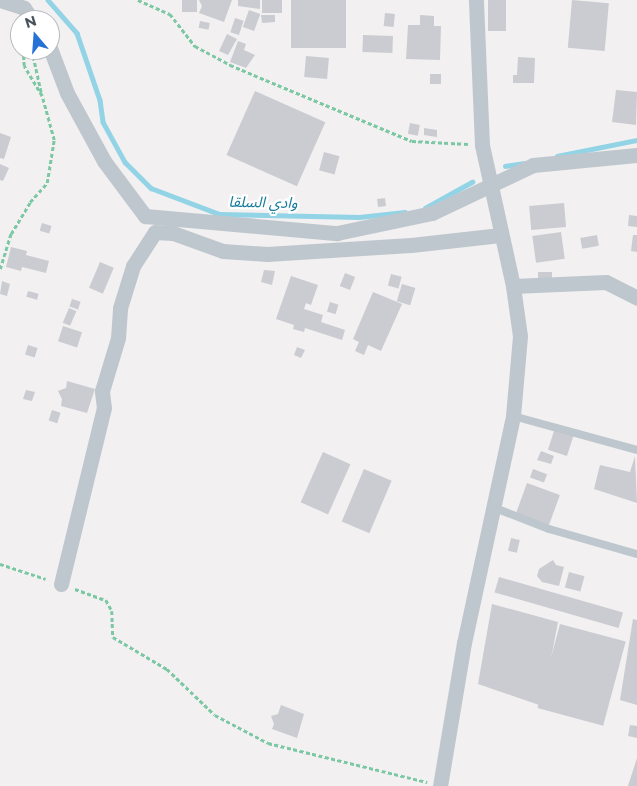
<!DOCTYPE html>
<html>
<head>
<meta charset="utf-8">
<style>
  body { margin:0 }
  #map { position:relative; width:637px; height:786px; overflow:hidden; background:#f2f0f0; font-family:Montserrat,"Noto Sans Arabic",sans-serif }
  div>[style] { position:absolute }
  [style*='--x'] { left:calc(var(--x)*1px); top:calc(var(--y)*1px); width:calc(var(--w)*1px); rotate:calc(var(--a)*1deg) }
  .stream>* { height:4.5px; margin:-2.25px; padding:0 2.25px; transform-origin:2.25px; border-radius:2.25px; background:#92d4e6 }
  .building>* { inset:0; background:#caccd2; transform-origin:0 0 }
  .path>* { height:2.5px; margin-top:-1.25px; transform-origin:0; background:repeating-linear-gradient(90deg,#7cc8a4 0 4px,transparent 0 6.5px) }
  .lane>* { height:8px; margin:-4px; padding:0 4px; transform-origin:4px; border-radius:4px; background:#bfc7ce }
  .street>* { height:15px; margin:-7.5px; padding:0 7.5px; transform-origin:7.5px; border-radius:7.5px; background:#bfc7ce }
  span { translate:-50% -50%; white-space:nowrap; text-align:center; line-height:1.15; -webkit-text-stroke:4.5px #fff; paint-order:stroke }
  .water-label { font-size:15px; color:#167d9b; font-style:italic }
  .north { position:absolute; left:10px; top:10px; width:50px; height:50px; box-sizing:border-box; background:#fff; border:1px solid #b6babe; border-radius:50%; rotate:342deg; font-size:14px; font-weight:700; line-height:20px; text-align:center; color:#49535c }
  .north::after { content:''; display:block; margin:auto; width:18px; height:22px; background:#2671d6; clip-path:polygon(50% 0,100% 100%,50% 72%,0 100%) }
</style>
</head>
<body>
<div id="map">
  <div class="stream">
    <i style="--x:48;--y:0;--w:44;--a:48.7"></i>
    <i style="--x:77;--y:33;--w:71;--a:71.1"></i>
    <i style="--x:100;--y:100;--w:22;--a:82"></i>
    <i style="--x:103;--y:122;--w:46;--a:61.2"></i>
    <i style="--x:125;--y:162;--w:37;--a:45"></i>
    <i style="--x:151;--y:188;--w:73;--a:20.9"></i>
    <i style="--x:219;--y:214;--w:140;--a:1.2"></i>
    <i style="--x:359;--y:217;--w:46;--a:-6.2"></i>
    <i style="--x:557;--y:156;--w:82;--a:-11.3"></i>
    <i style="--x:505;--y:166;--w:18;--a:-9"></i>
    <i style="--x:425;--y:208;--w:54;--a:-29"></i>
  </div>
  <div class="building">
    <i style="left:182px;top:0;width:15px;height:12px"></i>
    <i style="clip-path:polygon(199px 0,232px 0,224px 22px,199px 13px,202px 6px)"></i>
    <i style="clip-path:polygon(238px 0,260px 0,260px 9px,238px 6px)"></i>
    <i style="left:262px;top:0;width:20px;height:13px"></i>
    <i style="left:291px;top:0;width:55px;height:48px"></i>
    <i style="left:488px;top:0;width:18px;height:31px"></i>
    <i style="left:572px;top:0;width:37px;height:48px;rotate:5deg"></i>
    <i style="left:249px;top:10px;width:12px;height:18px;rotate:20deg"></i>
    <i style="left:385px;top:13px;width:10px;height:13px;rotate:6deg"></i>
    <i style="clip-path:polygon(261px 15px,275px 15px,275px 22px,262px 23px)"></i>
    <i style="clip-path:polygon(420px 15px,434px 16px,434px 26px,441px 26px,440px 60px,406px 59px,408px 25px,420px 25px)"></i>
    <i style="left:235px;top:18px;width:9px;height:15px;rotate:18deg"></i>
    <i style="left:200px;top:21px;width:10px;height:7px;rotate:11deg"></i>
    <i style="clip-path:polygon(227px 34px,237px 39px,228px 55px,219px 51px)"></i>
    <i style="left:363px;top:35px;width:30px;height:17px;rotate:2deg"></i>
    <i style="clip-path:polygon(238px 41px,246px 44px,244px 50px,255px 55px,246px 68px,230px 62px)"></i>
    <i style="left:306px;top:56px;width:23px;height:21px;rotate:5deg"></i>
    <i style="clip-path:polygon(518px 57px,535px 58px,534px 83px,513px 83px,513px 75px,517px 75px)"></i>
    <i style="left:430px;top:74px;width:11px;height:10px"></i>
    <i style="clip-path:polygon(616px 90px,637px 92px,636px 125px,612px 122px)"></i>
    <i style="left:255px;top:91px;width:77px;height:70px;rotate:24deg"></i>
    <i style="left:410px;top:123px;width:10px;height:11px;rotate:11deg"></i>
    <i style="clip-path:polygon(424px 128px,437px 130px,437px 137px,424px 135px)"></i>
    <i style="clip-path:polygon(0 133px,11px 137px,4px 159px,0 158px)"></i>
    <i style="left:324px;top:152px;width:16px;height:19px;rotate:15deg"></i>
    <i style="clip-path:polygon(0 164px,9px 168px,3px 181px,0 180px)"></i>
    <i style="left:385px;top:198px;width:8px;height:8px;rotate:83deg"></i>
    <i style="left:564px;top:203px;width:24px;height:35px;rotate:85deg"></i>
    <i style="clip-path:polygon(629px 215px,637px 216px,637px 227px,628px 226px)"></i>
    <i style="left:42px;top:223px;width:10px;height:8px;rotate:17deg"></i>
    <i style="left:561px;top:232px;width:27px;height:29px;rotate:82deg"></i>
    <i style="left:597px;top:235px;width:11px;height:17px;rotate:80deg"></i>
    <i style="clip-path:polygon(633px 235px,637px 235px,637px 252px,631px 251px)"></i>
    <i style="clip-path:polygon(11px 247px,27px 251px,26px 255px,49px 261px,46px 273px,22px 267px,21px 271px,6px 267px)"></i>
    <i style="left:100px;top:262px;width:15px;height:28px;rotate:23deg"></i>
    <i style="clip-path:polygon(264px 270px,275px 271px,272px 285px,261px 282px)"></i>
    <i style="left:552px;top:272px;width:7px;height:14px;rotate:90deg"></i>
    <i style="left:345px;top:273px;width:11px;height:14px;rotate:22deg"></i>
    <i style="left:391px;top:274px;width:11px;height:12px;rotate:15deg"></i>
    <i style="clip-path:polygon(291px 276px,318px 285px,311px 305px,306px 303px,304px 309px,323px 315px,321px 322px,345px 330px,342px 340px,305px 328px,304px 332px,293px 329px,294px 325px,276px 319px)"></i>
    <i style="clip-path:polygon(2px 281px,10px 284px,7px 296px,0 294px)"></i>
    <i style="left:402px;top:284px;width:14px;height:18px;rotate:17deg"></i>
    <i style="left:28px;top:291px;width:11px;height:6px;rotate:15deg"></i>
    <i style="clip-path:polygon(373px 292px,402px 304px,381px 351px,368px 345px,364px 355px,355px 351px,359px 342px,353px 339px)"></i>
    <i style="left:72px;top:299px;width:9px;height:8px;rotate:18deg"></i>
    <i style="left:330px;top:302px;width:9px;height:10px;rotate:18deg"></i>
    <i style="left:69px;top:308px;width:8px;height:16px;rotate:23deg"></i>
    <i style="left:63px;top:326px;width:20px;height:16px;rotate:18deg"></i>
    <i style="left:28px;top:345px;width:10px;height:10px;rotate:17deg"></i>
    <i style="clip-path:polygon(297px 347px,305px 350px,301px 358px,294px 355px)"></i>
    <i style="clip-path:polygon(67px 381px,95px 389px,87px 413px,61px 406px,62px 399px,58px 391px,66px 388px)"></i>
    <i style="clip-path:polygon(26px 390px,35px 392px,32px 401px,23px 399px)"></i>
    <i style="left:52px;top:410px;width:9px;height:11px;rotate:18deg"></i>
    <i style="left:555px;top:428px;width:20px;height:23px;rotate:18deg"></i>
    <i style="clip-path:polygon(541px 451px,554px 456px,551px 464px,537px 460px)"></i>
    <i style="left:323px;top:452px;width:30px;height:55px;rotate:24deg"></i>
    <i style="clip-path:polygon(635px 456px,637px 503px,594px 489px,600px 465px,630px 472px)"></i>
    <i style="left:364px;top:469px;width:30px;height:57px;rotate:23deg"></i>
    <i style="left:533px;top:469px;width:15px;height:9px;rotate:20deg"></i>
    <i style="left:527px;top:483px;width:35px;height:32px;rotate:20deg"></i>
    <i style="left:511px;top:538px;width:9px;height:13px;rotate:13deg"></i>
    <i style="clip-path:polygon(553px 560px,556px 565px,564px 567px,559px 586px,542px 582px,537px 576px,539px 569px)"></i>
    <i style="left:569px;top:572px;width:16px;height:16px;rotate:15deg"></i>
    <i style="left:499px;top:577px;width:129px;height:16px;rotate:16deg"></i>
    <i style="clip-path:polygon(492px 604px,558px 622px,542px 706px,478px 684px)"></i>
    <i style="clip-path:polygon(633px 619px,637px 620px,637px 705px,620px 700px)"></i>
    <i style="left:560px;top:624px;width:68px;height:87px;rotate:15deg"></i>
    <i style="clip-path:polygon(281px 705px,304px 714px,297px 738px,272px 729px,274px 724px,271px 716px,278px 714px)"></i>
    <i style="clip-path:polygon(630px 725px,637px 726px,637px 738px,628px 736px)"></i>
    <i style="clip-path:polygon(637px 758px,637px 786px,628px 786px)"></i>
  </div>
  <div class="path">
    <i style="--x:138;--y:0;--w:35;--a:24"></i>
    <i style="--x:170;--y:14;--w:41;--a:52"></i>
    <i style="--x:195;--y:46;--w:40;--a:28"></i>
    <i style="--x:230;--y:65;--w:197;--a:22.7"></i>
    <i style="--x:412;--y:141;--w:56;--a:3.1"></i>
    <i style="--x:32;--y:50;--w:46;--a:77.5"></i>
    <i style="--x:0;--y:269;--w:37;--a:-73"></i>
    <i style="--x:11;--y:234;--w:37;--a:-59"></i>
    <i style="--x:30;--y:202;--w:25;--a:-48"></i>
    <i style="--x:47;--y:183;--w:44;--a:-80.8"></i>
    <i style="--x:54;--y:140;--w:46;--a:-105.3"></i>
    <i style="--x:42;--y:96;--w:35;--a:-121"></i>
    <i style="--x:24;--y:66;--w:16;--a:-94"></i>
    <i style="--x:0;--y:564;--w:48;--a:18.1"></i>
    <i style="--x:75;--y:589;--w:33;--a:20"></i>
    <i style="--x:106;--y:600;--w:13;--a:61"></i>
    <i style="--x:112;--y:611;--w:26;--a:88"></i>
    <i style="--x:113;--y:637;--w:63;--a:30.7"></i>
    <i style="--x:167;--y:669;--w:66;--a:43.8"></i>
    <i style="--x:215;--y:715;--w:60;--a:27.8"></i>
    <i style="--x:268;--y:743;--w:164;--a:13.8"></i>
  </div>
  <div class="lane">
    <i style="--x:513;--y:416;--w:129;--a:15.3"></i>
    <i style="--x:495;--y:508;--w:58;--a:21.3"></i>
    <i style="--x:549;--y:529;--w:91;--a:15.9"></i>
  </div>
  <div class="street">
    <i style="--x:0;--y:0;--w:25;--a:18"></i>
    <i style="--x:24;--y:8;--w:14;--a:56"></i>
    <i style="--x:50;--y:48;--w:48;--a:69.3"></i>
    <i style="--x:67;--y:93;--w:77;--a:61.4"></i>
    <i style="--x:104;--y:161;--w:69;--a:53.3"></i>
    <i style="--x:145;--y:216;--w:193;--a:5.1"></i>
    <i style="--x:337;--y:233;--w:97;--a:-11.9"></i>
    <i style="--x:432;--y:213;--w:112;--a:-25.4"></i>
    <i style="--x:533;--y:165;--w:104;--a:-5.5"></i>
    <i style="--x:513;--y:286;--w:93;--a:-2.5"></i>
    <i style="--x:606;--y:282;--w:35;--a:27"></i>
    <i style="--x:61;--y:584;--w:181;--a:-76.3"></i>
    <i style="--x:104;--y:408;--w:17;--a:-97"></i>
    <i style="--x:102;--y:391;--w:55;--a:-73.2"></i>
    <i style="--x:118;--y:338;--w:30;--a:-86"></i>
    <i style="--x:120;--y:308;--w:44;--a:-72.8"></i>
    <i style="--x:133;--y:266;--w:40;--a:-57.1"></i>
    <i style="--x:155;--y:232;--w:18;--a:3"></i>
    <i style="--x:173;--y:233;--w:53;--a:19.8"></i>
    <i style="--x:223;--y:251;--w:44;--a:3.9"></i>
    <i style="--x:267;--y:254;--w:144;--a:-3.6"></i>
    <i style="--x:411;--y:245;--w:90;--a:-6.4"></i>
    <i style="--x:440;--y:786;--w:145;--a:-80.5"></i>
    <i style="--x:464;--y:643;--w:232;--a:-77.8"></i>
    <i style="--x:513;--y:416;--w:80;--a:-85"></i>
    <i style="--x:520;--y:336;--w:50;--a:-98"></i>
    <i style="--x:513;--y:286;--w:144;--a:-102.4"></i>
    <i style="--x:482;--y:145;--w:145;--a:-92.4"></i>
  </div>
  <div class="water-label">
    <span style="left:263px;top:202px;rotate:1deg">وادي السلقا</span>
  </div>
  <div class="north">N</div>
</div>
</body>
</html>
